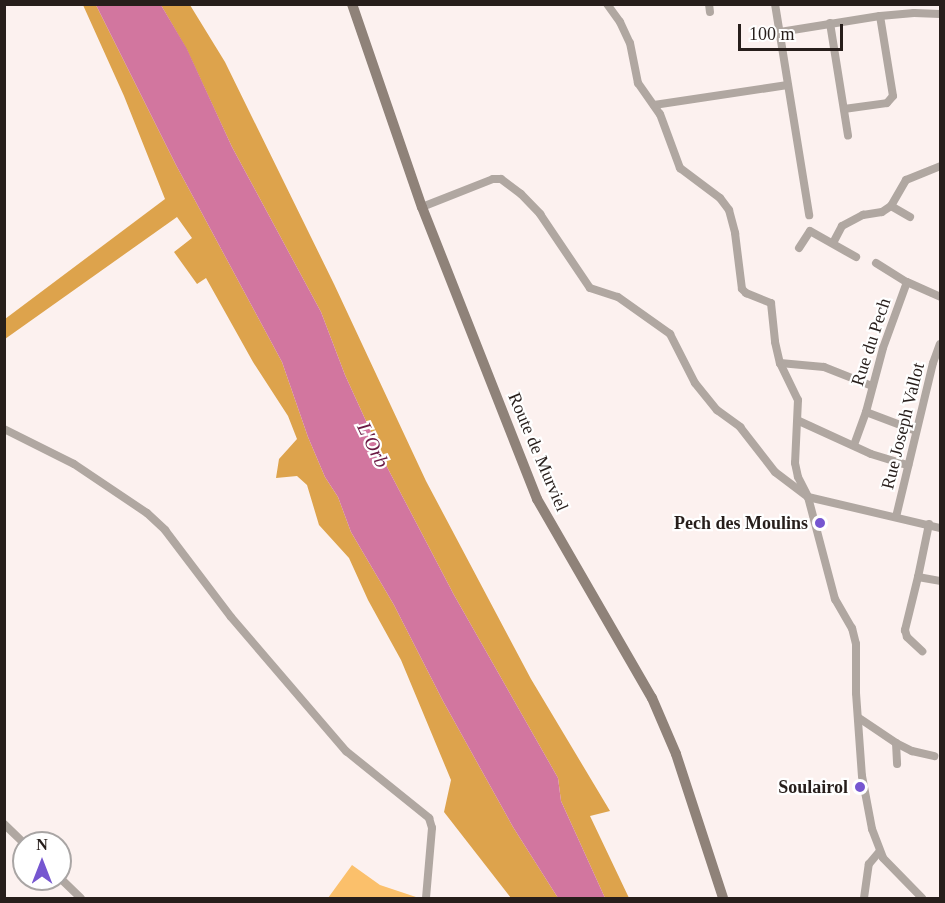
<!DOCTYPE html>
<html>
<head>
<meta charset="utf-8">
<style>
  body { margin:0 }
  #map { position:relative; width:945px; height:903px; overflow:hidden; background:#fcf1ef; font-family:Georgia,serif }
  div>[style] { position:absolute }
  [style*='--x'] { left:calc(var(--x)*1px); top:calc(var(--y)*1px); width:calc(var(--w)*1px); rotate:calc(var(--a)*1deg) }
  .green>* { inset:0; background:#fbc06b }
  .forest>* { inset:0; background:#dda34c }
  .water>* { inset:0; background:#d2769f }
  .street>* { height:8px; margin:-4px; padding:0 4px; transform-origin:4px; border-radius:4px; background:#b0a7a1 }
  .secondary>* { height:10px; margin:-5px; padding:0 5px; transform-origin:5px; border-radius:5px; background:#8f8279 }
  .dots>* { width:16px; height:16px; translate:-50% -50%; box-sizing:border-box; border:3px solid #fff; border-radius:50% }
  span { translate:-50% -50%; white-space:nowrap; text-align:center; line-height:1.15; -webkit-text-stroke:4.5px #fff; paint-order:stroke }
  .street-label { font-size:18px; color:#271e1b }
  .poi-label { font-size:18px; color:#271e1b; font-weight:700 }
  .right { translate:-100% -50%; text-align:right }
  .water-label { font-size:20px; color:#6a1843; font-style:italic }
  .frame { position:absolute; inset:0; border:6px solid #271e1b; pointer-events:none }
  .north { position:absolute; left:12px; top:831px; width:60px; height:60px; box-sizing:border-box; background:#fff; border:2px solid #a9a5a4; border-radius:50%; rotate:0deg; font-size:16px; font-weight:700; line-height:24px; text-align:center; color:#271e1b }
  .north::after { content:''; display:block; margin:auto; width:21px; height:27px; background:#7656d0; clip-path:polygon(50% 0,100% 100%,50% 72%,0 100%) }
  .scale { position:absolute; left:738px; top:24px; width:105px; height:27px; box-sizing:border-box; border:3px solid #271e1b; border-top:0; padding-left:8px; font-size:18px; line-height:21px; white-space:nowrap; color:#271e1b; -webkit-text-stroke:4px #fff; paint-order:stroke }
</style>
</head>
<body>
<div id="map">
  <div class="green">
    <i style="clip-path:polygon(352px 865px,380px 885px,419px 898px,328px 898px)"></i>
  </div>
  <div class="forest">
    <i style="clip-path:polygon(83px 5px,96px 5px,176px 165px,282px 362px,308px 437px,325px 477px,338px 497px,351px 532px,394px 605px,443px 701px,513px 827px,558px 898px,511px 898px,444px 812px,451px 780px,401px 660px,368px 600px,349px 558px,319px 525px,307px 485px,297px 476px,276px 478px,279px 459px,297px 439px,288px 416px,253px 362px,206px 278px,197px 284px,174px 252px,192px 238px,177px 217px,5px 339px,5px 319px,165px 199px,124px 96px)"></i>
    <i style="clip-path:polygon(161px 5px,190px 5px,225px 62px,334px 284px,426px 481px,531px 679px,610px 811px,590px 816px,629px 898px,605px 898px,561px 801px,558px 778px,454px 595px,387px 467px,345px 375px,321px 312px,232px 147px,187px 50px)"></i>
  </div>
  <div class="water">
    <i style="clip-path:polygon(96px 5px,161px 5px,187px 49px,232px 147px,321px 312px,345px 375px,387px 467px,454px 595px,558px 778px,561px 801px,605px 898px,558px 898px,513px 827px,443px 701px,394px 605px,351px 532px,338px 497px,325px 477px,308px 437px,282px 362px,176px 165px)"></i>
  </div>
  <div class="street">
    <i style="--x:607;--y:4;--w:22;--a:54"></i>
    <i style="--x:620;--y:22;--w:23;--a:65"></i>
    <i style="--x:630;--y:43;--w:41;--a:78.7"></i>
    <i style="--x:638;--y:83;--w:38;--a:55"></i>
    <i style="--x:660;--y:114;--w:58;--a:69.7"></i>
    <i style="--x:680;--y:168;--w:50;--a:36.9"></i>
    <i style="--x:720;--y:198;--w:15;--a:53"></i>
    <i style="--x:729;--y:210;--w:24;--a:75"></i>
    <i style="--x:735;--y:233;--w:56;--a:82.9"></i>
    <i style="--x:742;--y:289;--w:6;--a:45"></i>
    <i style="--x:746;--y:293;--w:27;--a:22"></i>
    <i style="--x:771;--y:303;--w:39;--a:84"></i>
    <i style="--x:775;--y:342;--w:22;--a:77"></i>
    <i style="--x:780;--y:363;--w:41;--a:64.1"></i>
    <i style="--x:798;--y:400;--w:63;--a:92.7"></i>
    <i style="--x:795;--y:463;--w:14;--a:78"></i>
    <i style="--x:798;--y:477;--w:22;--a:63"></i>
    <i style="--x:808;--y:497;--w:106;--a:75.2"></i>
    <i style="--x:835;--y:599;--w:34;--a:60"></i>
    <i style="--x:852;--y:628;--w:16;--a:76"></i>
    <i style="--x:856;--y:644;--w:49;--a:90"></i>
    <i style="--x:856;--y:693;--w:83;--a:85.9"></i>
    <i style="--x:862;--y:776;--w:54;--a:79.3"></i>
    <i style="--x:872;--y:829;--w:31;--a:69"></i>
    <i style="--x:883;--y:858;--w:56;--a:45.7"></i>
    <i style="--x:709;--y:4;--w:8;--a:83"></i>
    <i style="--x:775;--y:4;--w:214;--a:80.8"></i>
    <i style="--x:830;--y:23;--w:114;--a:80.9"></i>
    <i style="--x:780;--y:32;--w:101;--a:-9.1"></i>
    <i style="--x:880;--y:16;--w:34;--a:-5"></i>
    <i style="--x:914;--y:13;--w:26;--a:2"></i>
    <i style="--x:654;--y:105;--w:135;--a:-8.5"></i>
    <i style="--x:844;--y:109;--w:43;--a:-7.9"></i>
    <i style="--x:887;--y:103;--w:9;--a:-49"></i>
    <i style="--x:893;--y:96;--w:81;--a:-99.2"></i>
    <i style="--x:891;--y:206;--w:22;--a:30"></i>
    <i style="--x:422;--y:207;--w:76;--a:-21.5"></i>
    <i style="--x:493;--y:179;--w:8;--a:0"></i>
    <i style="--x:501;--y:179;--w:25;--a:37"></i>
    <i style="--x:521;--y:194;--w:28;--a:46"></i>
    <i style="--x:540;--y:214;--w:89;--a:56"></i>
    <i style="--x:590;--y:288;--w:29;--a:18"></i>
    <i style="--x:618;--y:297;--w:64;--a:35.4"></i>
    <i style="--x:670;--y:334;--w:55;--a:63"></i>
    <i style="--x:695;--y:383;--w:35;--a:51"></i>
    <i style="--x:717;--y:410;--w:29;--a:36"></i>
    <i style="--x:740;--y:427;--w:57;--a:52.1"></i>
    <i style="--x:775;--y:472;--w:41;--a:37.1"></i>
    <i style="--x:808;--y:497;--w:136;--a:13.2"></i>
    <i style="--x:833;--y:243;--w:19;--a:-62"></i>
    <i style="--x:842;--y:226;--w:24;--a:-28"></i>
    <i style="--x:863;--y:215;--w:19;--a:-9"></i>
    <i style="--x:882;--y:212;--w:11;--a:-34"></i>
    <i style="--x:891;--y:206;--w:30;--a:-60"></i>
    <i style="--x:906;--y:180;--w:37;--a:-22"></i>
    <i style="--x:799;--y:248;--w:20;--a:-57"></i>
    <i style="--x:810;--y:231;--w:53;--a:29.5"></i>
    <i style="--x:876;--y:263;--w:36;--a:32"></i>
    <i style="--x:907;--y:282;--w:36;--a:24"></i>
    <i style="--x:780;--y:363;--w:44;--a:5.2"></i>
    <i style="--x:824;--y:367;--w:52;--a:21.6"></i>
    <i style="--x:866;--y:412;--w:53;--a:20.8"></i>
    <i style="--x:799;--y:421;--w:79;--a:24.6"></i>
    <i style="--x:871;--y:454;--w:39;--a:17"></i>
    <i style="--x:4;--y:429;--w:78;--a:26.6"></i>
    <i style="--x:74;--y:464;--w:88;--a:33.9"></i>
    <i style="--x:147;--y:513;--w:25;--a:43"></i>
    <i style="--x:165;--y:530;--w:109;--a:52.8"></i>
    <i style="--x:231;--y:617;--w:177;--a:49.4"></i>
    <i style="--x:346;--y:751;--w:107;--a:38.9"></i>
    <i style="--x:429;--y:818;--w:10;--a:73"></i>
    <i style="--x:432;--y:828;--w:70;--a:94.9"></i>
    <i style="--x:854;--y:445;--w:35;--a:-70"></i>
    <i style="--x:866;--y:412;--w:66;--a:-75.1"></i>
    <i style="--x:883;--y:348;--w:70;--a:-70"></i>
    <i style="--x:896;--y:517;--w:158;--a:-76.5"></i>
    <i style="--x:933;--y:363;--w:20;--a:-70"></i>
    <i style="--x:929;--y:524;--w:54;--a:101.7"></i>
    <i style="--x:918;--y:577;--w:22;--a:10"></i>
    <i style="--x:918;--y:577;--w:55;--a:103.8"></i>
    <i style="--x:905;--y:630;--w:7;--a:74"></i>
    <i style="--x:907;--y:637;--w:21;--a:43"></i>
    <i style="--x:859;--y:718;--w:45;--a:34"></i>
    <i style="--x:896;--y:743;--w:18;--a:27"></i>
    <i style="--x:912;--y:751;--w:23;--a:13"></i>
    <i style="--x:896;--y:743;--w:21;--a:87"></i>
    <i style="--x:4;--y:824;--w:28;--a:44"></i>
    <i style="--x:60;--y:878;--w:29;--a:44"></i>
    <i style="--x:864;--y:898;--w:34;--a:-82"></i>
    <i style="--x:869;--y:864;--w:16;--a:-50"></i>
  </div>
  <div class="secondary">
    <i style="--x:352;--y:4;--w:215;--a:71"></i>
    <i style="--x:422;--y:207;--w:314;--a:68.5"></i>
    <i style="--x:537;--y:499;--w:230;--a:60"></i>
    <i style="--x:652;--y:698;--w:61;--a:66.8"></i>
    <i style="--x:676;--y:754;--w:151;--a:71.9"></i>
  </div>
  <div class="dots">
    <i style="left:820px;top:523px;background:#7656d0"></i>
    <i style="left:860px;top:787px;background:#7656d0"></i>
  </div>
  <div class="street-label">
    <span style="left:871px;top:342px;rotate:-72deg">Rue du Pech</span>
    <span style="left:903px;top:426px;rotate:-76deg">Rue Joseph Vallot</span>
    <span style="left:538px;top:452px;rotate:67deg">Route de Murviel</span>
  </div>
  <div class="poi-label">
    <span class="right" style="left:808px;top:523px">Pech des Moulins</span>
    <span class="right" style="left:848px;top:787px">Soulairol</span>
  </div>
  <div class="water-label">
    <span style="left:373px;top:445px;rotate:64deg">L'Orb</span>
  </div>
  <div class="frame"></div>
  <div class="north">N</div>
  <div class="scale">100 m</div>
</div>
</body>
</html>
